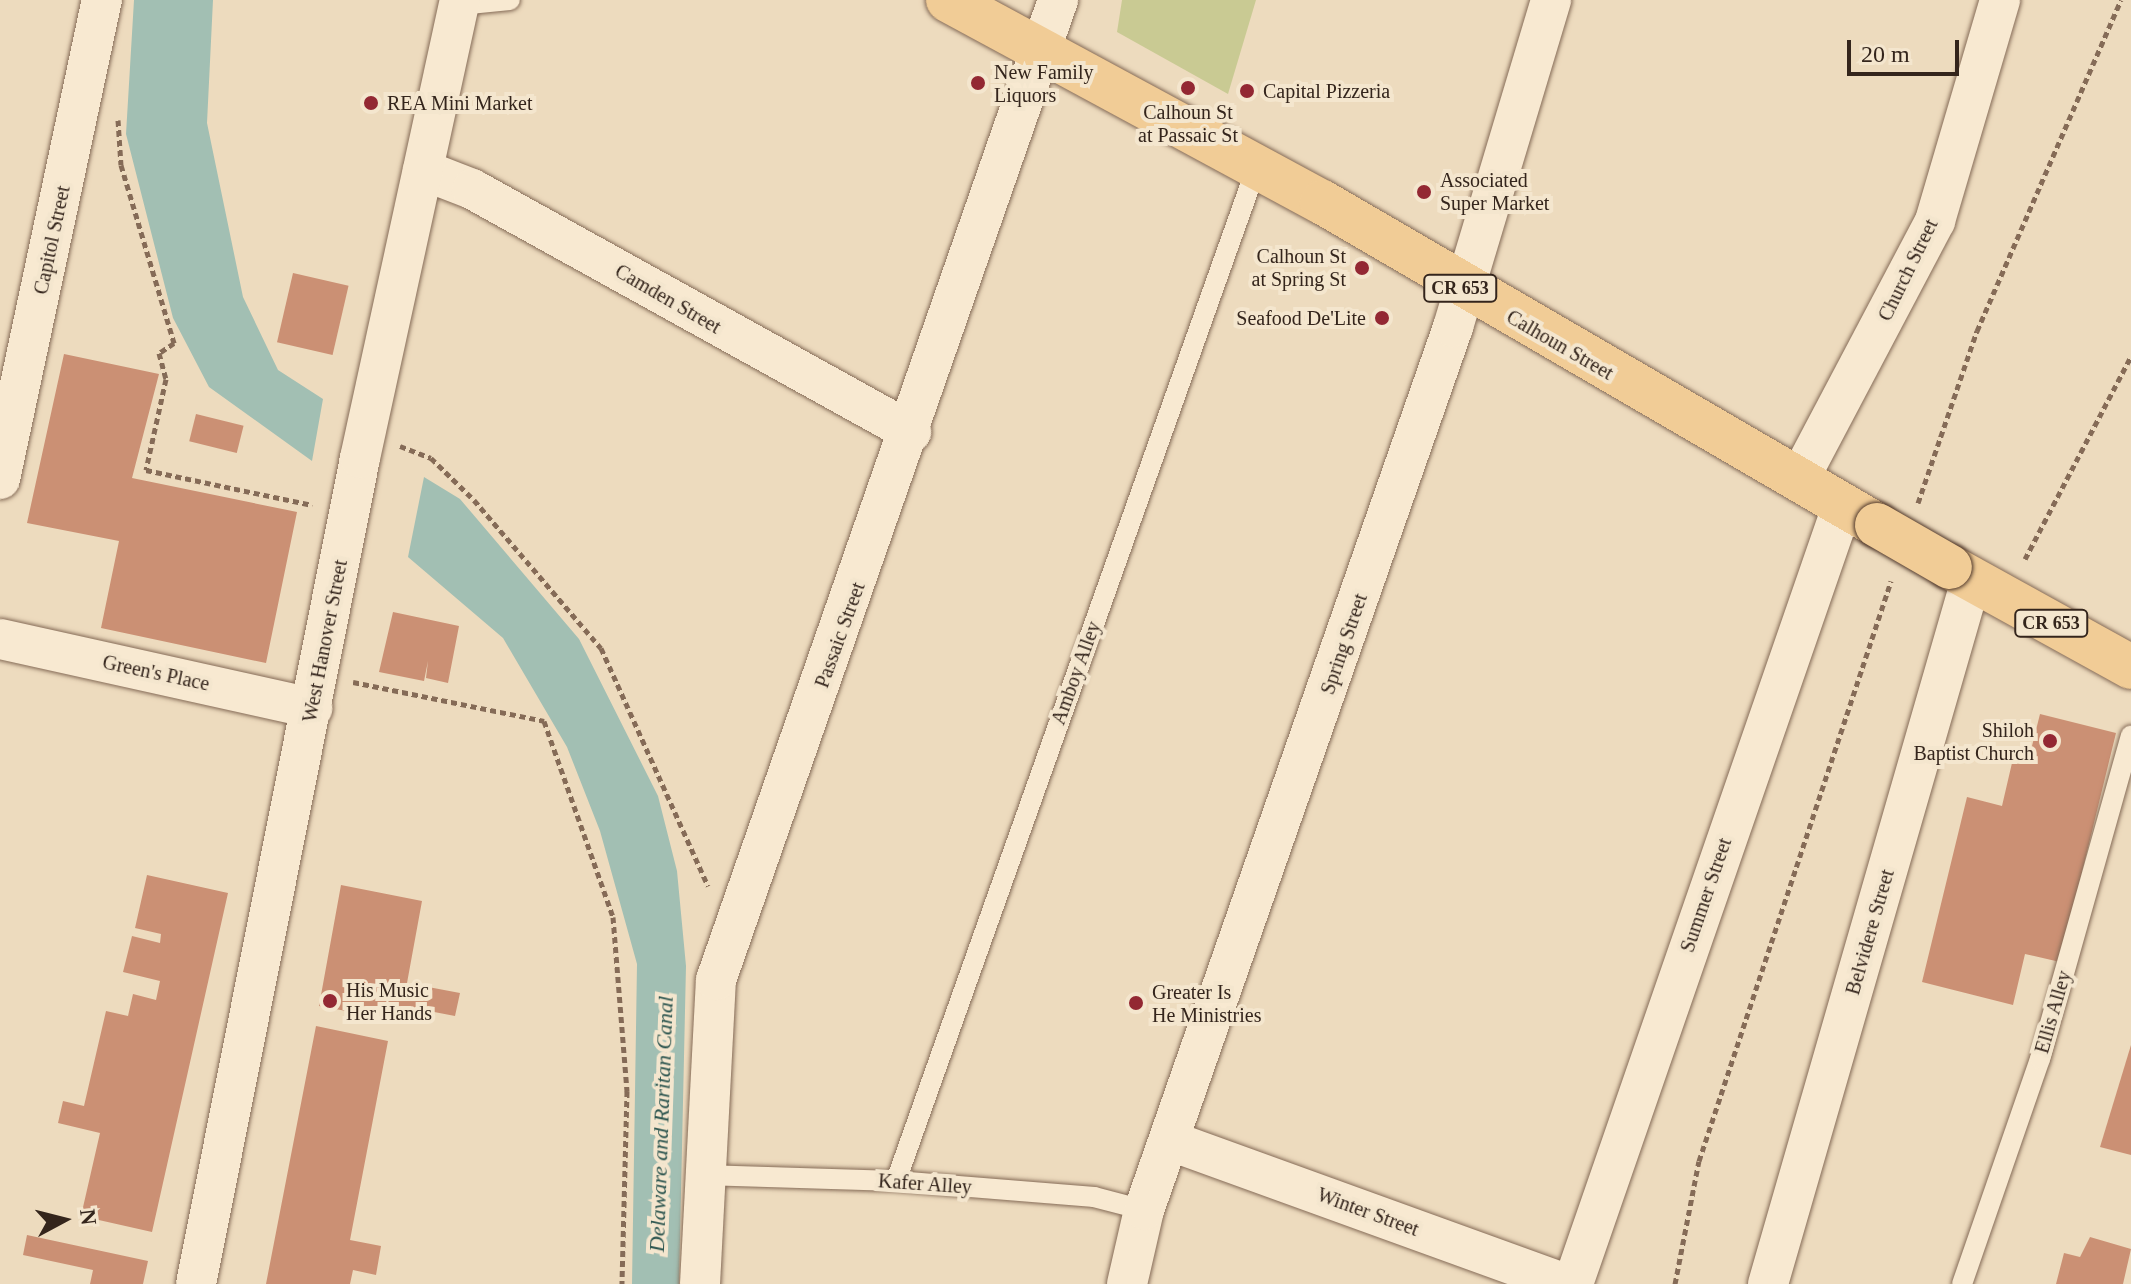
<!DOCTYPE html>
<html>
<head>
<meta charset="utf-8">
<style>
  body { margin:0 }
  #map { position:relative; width:2131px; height:1284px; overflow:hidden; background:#eddbbe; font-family:Georgia,serif }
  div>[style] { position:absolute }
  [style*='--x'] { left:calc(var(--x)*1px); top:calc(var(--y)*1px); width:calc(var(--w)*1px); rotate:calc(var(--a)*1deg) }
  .green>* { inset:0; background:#c9ca93 }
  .water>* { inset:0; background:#a2bfb3 }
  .building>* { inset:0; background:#cb9074; transform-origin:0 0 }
  .path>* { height:5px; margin-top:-2.5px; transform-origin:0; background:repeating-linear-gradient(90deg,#856b57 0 6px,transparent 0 10px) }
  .roads { filter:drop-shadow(0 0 2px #856b57) drop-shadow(0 0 2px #856b57) }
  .lane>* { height:20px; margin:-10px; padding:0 10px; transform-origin:10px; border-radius:10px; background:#f8e9d1 }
  .street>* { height:40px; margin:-20px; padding:0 20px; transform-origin:20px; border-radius:20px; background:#f8e9d1 }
  .primary>* { height:44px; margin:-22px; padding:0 22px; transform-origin:22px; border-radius:22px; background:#f1cc96 }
  .bridges { filter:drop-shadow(0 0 2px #523a2c) drop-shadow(0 0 2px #523a2c) }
  .primary-bridge>* { height:44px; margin:-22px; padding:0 22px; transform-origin:22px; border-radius:22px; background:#f1cc96 }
  .dots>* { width:22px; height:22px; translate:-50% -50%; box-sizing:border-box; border:4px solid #f4e6ce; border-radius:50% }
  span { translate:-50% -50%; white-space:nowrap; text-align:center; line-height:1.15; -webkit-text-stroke:8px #f4e6ce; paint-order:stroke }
  .shield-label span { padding:2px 6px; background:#f4e6ce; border:2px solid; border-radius:6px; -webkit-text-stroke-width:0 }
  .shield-label { font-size:18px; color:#34251c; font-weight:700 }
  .poi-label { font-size:20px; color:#34251c }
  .left { translate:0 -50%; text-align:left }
  .right { translate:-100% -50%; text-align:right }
  .street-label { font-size:20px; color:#34251c }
  .water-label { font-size:22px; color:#2b544e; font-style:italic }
  .north { position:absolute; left:24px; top:1180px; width:80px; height:80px; -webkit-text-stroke:6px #f4e6ce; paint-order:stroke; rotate:83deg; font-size:22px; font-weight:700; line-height:32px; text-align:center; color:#34251c }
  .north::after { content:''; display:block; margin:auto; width:28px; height:36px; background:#34251c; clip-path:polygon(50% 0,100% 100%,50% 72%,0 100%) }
  .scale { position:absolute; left:1847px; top:40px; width:112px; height:36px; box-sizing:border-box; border:4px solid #34251c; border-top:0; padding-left:10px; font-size:24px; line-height:28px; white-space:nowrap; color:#34251c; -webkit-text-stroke:6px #f4e6ce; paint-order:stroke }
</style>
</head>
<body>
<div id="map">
  <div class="green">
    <i style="clip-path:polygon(1122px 0,1256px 0,1228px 94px,1117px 32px)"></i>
  </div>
  <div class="water">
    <i style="clip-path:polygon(134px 0,213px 0,207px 123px,243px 297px,278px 370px,323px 399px,312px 461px,209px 387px,173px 318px,126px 134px)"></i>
    <i style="clip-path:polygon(424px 477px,460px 499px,579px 639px,658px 796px,677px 871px,686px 966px,679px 1284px,632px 1284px,637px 964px,600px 831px,567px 747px,503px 638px,408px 557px)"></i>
  </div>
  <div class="building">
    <i style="left:293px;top:273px;width:57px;height:71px;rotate:13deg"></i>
    <i style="clip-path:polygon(64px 354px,159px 374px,132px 478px,297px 512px,266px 663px,101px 628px,119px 541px,27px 523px)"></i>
    <i style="left:196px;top:414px;width:49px;height:28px;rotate:14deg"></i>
    <i style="clip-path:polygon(393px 612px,459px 626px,448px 683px,426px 678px,428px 661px,424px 681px,379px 672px)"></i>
    <i style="clip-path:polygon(2040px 714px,2116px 733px,2060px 962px,2025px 954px,2013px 1005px,1922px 982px,1967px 797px,2002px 806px,2015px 750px,2030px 754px)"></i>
    <i style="clip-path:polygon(147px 875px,228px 893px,152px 1232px,81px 1216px,100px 1133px,58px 1123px,63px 1101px,84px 1106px,106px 1011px,128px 1016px,133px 994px,156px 1000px,160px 981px,123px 972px,132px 936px,160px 943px,161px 934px,135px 928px)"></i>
    <i style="clip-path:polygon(341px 885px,422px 901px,407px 983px,460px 993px,455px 1016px,403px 1006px,400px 1021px,319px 1006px)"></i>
    <i style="clip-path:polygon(316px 1026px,388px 1041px,350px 1240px,381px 1246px,376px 1275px,353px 1270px,350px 1284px,266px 1284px)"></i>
    <i style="clip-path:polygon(2131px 1045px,2131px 1155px,2100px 1147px)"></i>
    <i style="clip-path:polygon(27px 1235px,148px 1261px,143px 1284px,90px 1284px,93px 1270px,23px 1255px)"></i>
    <i style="clip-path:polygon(2090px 1237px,2131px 1249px,2123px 1284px,2056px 1284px,2064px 1253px,2080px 1257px)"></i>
  </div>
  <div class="path">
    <i style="--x:118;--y:120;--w:45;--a:86.2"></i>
    <i style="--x:121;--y:165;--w:186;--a:73.4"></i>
    <i style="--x:174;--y:343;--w:18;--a:146"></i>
    <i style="--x:159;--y:353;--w:27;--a:75"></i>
    <i style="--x:166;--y:379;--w:93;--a:102.4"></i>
    <i style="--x:146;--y:470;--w:170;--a:11.9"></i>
    <i style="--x:400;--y:446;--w:33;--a:21"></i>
    <i style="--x:431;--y:458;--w:60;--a:44.3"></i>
    <i style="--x:474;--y:500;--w:195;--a:49.4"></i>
    <i style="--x:601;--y:648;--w:261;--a:65.8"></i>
    <i style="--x:1918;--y:503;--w:182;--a:-71.1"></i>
    <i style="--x:1977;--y:331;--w:361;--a:-66.5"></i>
    <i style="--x:2025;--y:559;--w:229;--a:-62.4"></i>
    <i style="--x:353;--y:682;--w:195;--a:11.5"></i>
    <i style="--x:544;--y:721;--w:208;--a:70.6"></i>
    <i style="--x:613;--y:917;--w:175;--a:85.4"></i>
    <i style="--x:627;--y:1091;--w:193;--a:91.5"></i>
    <i style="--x:1675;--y:1284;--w:125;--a:-79"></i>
    <i style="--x:1699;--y:1161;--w:611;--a:-71.68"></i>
  </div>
  <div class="roads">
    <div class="lane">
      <i style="--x:459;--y:5;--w:51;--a:-5.6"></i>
      <i style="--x:703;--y:1175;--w:193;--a:1.8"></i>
      <i style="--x:896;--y:1181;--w:199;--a:4.6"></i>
      <i style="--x:1094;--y:1197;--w:52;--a:14.6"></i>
      <i style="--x:896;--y:1181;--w:1077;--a:-70.42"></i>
      <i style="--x:1962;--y:1284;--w:238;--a:-70.9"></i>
      <i style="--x:2040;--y:1059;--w:336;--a:-74.3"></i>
    </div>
    <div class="street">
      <i style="--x:423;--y:170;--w:53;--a:21.2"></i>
      <i style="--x:472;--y:189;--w:502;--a:28.97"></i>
      <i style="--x:0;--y:479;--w:490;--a:-78"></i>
      <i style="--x:1798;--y:481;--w:294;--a:-62.2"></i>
      <i style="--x:1935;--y:221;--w:230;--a:-73.6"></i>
      <i style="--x:0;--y:639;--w:320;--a:12.5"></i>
      <i style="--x:1171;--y:1141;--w:420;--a:19.9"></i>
      <i style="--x:196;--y:1284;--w:842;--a:-78.77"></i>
      <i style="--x:360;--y:458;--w:469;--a:-77.7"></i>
      <i style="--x:700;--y:1284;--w:304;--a:-87"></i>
      <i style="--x:716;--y:980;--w:1038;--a:-70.76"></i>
      <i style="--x:1127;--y:1284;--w:76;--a:-77.1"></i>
      <i style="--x:1144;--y:1210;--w:936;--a:-70.71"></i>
      <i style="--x:1453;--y:327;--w:341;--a:-73.3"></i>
      <i style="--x:1573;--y:1284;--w:822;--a:-70.9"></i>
      <i style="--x:1768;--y:1284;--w:733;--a:-73.91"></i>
    </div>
    <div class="primary">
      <i style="--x:948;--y:0;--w:425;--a:28.4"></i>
      <i style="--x:1322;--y:202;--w:642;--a:30.2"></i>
      <i style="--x:1950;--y:567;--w:207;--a:28.9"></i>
    </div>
  </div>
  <div class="bridges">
    <div class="primary-bridge">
      <i style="--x:1877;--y:525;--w:84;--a:29.9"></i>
    </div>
  </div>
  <div class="dots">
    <i style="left:978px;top:83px;background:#932833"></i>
    <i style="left:1188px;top:88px;background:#932833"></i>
    <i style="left:1247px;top:91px;background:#932833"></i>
    <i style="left:371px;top:103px;background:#932833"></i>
    <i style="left:1424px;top:192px;background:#932833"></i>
    <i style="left:1362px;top:268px;background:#932833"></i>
    <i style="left:1382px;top:318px;background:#932833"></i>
    <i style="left:2050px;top:741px;background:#932833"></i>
    <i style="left:330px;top:1001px;background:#932833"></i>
    <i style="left:1136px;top:1003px;background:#932833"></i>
  </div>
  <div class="shield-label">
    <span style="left:1460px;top:288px">CR 653</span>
    <span style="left:2051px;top:623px">CR 653</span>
  </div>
  <div class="poi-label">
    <span class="left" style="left:994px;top:84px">New Family<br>Liquors</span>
    <span class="left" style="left:1263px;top:91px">Capital Pizzeria</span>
    <span class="left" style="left:387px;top:103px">REA Mini Market</span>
    <span style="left:1188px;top:124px">Calhoun St<br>at Passaic St</span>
    <span class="left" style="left:1440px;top:192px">Associated<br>Super Market</span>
    <span class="right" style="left:1346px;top:268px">Calhoun St<br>at Spring St</span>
    <span class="right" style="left:1366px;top:318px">Seafood De'Lite</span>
    <span class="right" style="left:2034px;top:742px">Shiloh<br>Baptist Church</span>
    <span class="left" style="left:346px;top:1002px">His Music<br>Her Hands</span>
    <span class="left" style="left:1152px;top:1004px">Greater Is<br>He Ministries</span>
  </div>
  <div class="street-label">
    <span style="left:52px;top:240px;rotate:-78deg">Capitol Street</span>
    <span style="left:1908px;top:270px;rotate:-64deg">Church Street</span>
    <span style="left:668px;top:299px;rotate:30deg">Camden Street</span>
    <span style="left:1560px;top:345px;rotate:30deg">Calhoun Street</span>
    <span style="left:840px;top:635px;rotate:-70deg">Passaic Street</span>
    <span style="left:325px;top:641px;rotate:-79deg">West Hanover Street</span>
    <span style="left:1344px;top:644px;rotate:-71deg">Spring Street</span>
    <span style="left:156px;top:673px;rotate:12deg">Green's Place</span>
    <span style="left:1076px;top:673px;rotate:-70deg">Amboy Alley</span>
    <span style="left:1706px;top:895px;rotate:-71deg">Summer Street</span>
    <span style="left:1870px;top:932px;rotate:-74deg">Belvidere Street</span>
    <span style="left:2053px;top:1012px;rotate:-74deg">Ellis Alley</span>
    <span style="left:925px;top:1184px;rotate:4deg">Kafer Alley</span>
    <span style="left:1368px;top:1212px;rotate:20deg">Winter Street</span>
  </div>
  <div class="water-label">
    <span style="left:661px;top:1124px;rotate:-88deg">Delaware and Raritan Canal</span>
  </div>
  <div class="north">N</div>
  <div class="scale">20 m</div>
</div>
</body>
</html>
